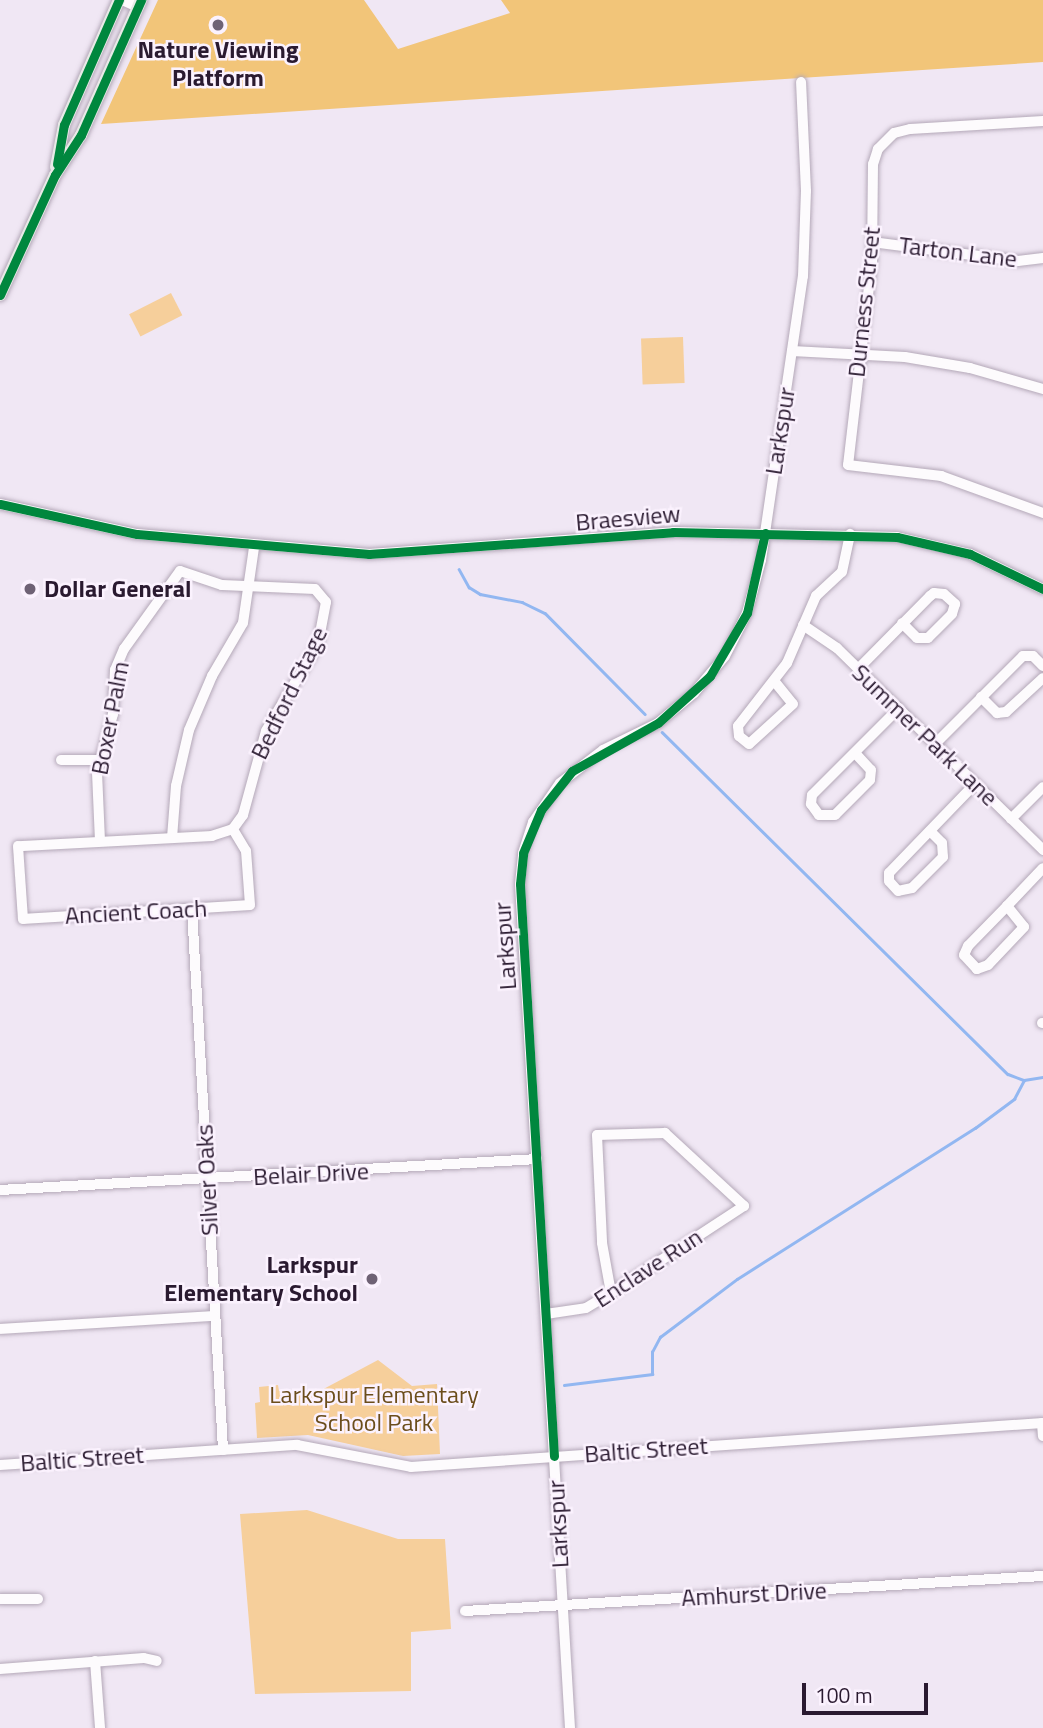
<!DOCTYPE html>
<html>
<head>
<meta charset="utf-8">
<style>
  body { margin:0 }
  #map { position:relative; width:1043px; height:1728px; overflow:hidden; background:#f0e7f4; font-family:"Titillium Web",sans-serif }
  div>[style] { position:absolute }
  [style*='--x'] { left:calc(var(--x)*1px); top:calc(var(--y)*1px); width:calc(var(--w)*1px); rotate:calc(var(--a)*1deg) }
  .green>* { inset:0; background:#f6cf9b; transform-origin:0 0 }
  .forest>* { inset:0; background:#f2c579 }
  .stream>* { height:2.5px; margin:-1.25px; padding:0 1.25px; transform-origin:1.25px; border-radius:1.25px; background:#92b7f1 }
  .roads { filter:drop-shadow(0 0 2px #b4a8b8) drop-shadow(0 0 2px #b4a8b8) }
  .minor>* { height:10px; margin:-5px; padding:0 5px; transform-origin:5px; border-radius:5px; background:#fdfbfd }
  .major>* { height:12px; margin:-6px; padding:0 6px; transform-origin:6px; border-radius:6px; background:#e8eae7 }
  .cycleway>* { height:9px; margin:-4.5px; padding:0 4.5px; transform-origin:4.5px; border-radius:4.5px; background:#00873e }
  .dots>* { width:19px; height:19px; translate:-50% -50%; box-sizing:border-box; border:4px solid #fbf2fe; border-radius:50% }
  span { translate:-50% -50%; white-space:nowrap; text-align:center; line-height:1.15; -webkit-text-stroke:5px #fbf2fe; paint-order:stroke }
  .poi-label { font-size:24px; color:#2a1a30; font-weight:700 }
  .left { translate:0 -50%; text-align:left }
  .right { translate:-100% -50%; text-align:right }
  .street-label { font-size:24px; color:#2a1a30 }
  .park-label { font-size:24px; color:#6b4d1b }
  .scale { position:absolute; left:802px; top:1683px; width:126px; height:32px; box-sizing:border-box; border:4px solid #2a1a30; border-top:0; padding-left:9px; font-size:21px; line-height:24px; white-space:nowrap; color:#2a1a30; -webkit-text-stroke:5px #fbf2fe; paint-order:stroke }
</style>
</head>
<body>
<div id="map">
  <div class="green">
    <i style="left:171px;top:293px;width:25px;height:47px;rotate:63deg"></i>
    <i style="left:683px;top:337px;width:46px;height:42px;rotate:88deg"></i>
    <i style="clip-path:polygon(378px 1360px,412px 1386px,437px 1384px,440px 1454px,403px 1456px,308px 1435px,257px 1438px,255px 1403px,260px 1402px,259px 1387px,278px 1385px,279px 1391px,316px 1393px)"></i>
    <i style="clip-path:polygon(307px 1510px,398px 1539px,445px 1539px,451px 1629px,411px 1632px,411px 1691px,255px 1694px,240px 1514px)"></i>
  </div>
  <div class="forest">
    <i style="clip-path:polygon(158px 0,364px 0,398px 49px,510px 13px,501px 0,1043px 0,1043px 62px,101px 124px)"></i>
  </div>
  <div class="stream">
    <i style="--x:459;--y:569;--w:21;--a:61"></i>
    <i style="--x:469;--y:587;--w:13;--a:32"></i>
    <i style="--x:480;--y:594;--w:43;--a:10.8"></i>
    <i style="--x:522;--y:602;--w:25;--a:26"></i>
    <i style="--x:545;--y:613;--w:142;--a:45.3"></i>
    <i style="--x:662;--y:732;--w:486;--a:44.7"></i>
    <i style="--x:1008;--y:1074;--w:17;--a:21"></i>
    <i style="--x:1024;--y:1080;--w:19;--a:-9"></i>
    <i style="--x:564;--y:1385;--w:89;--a:-7.1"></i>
    <i style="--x:652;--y:1374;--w:22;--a:-90"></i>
    <i style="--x:652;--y:1352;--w:17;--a:-62"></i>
    <i style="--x:660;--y:1337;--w:96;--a:-37"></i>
    <i style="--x:737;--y:1279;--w:282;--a:-32.4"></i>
    <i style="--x:975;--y:1128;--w:49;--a:-36.6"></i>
    <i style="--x:1014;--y:1099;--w:21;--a:-62"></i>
  </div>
  <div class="roads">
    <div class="minor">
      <i style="--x:122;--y:0;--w:17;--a:24"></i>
      <i style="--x:1043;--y:121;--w:133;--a:176.6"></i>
      <i style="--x:910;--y:129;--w:16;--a:166"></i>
      <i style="--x:894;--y:133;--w:23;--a:135"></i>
      <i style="--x:878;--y:149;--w:16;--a:108"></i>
      <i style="--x:873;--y:164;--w:97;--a:90.6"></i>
      <i style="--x:872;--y:261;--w:205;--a:96.7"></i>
      <i style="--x:848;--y:465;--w:94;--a:6.7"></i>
      <i style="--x:941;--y:476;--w:109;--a:19.9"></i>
      <i style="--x:872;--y:242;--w:147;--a:7.4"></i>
      <i style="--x:1018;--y:261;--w:25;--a:-7"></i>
      <i style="--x:792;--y:351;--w:113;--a:3"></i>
      <i style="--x:905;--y:357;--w:66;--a:9.6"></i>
      <i style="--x:970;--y:368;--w:76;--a:16"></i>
      <i style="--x:0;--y:504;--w:140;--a:12.4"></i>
      <i style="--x:137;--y:534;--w:233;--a:4.9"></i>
      <i style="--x:369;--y:554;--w:305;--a:-4.1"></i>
      <i style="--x:673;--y:532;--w:224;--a:1.3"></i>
      <i style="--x:897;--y:537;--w:75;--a:13.1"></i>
      <i style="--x:970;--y:554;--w:81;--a:25.6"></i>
      <i style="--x:803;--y:625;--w:41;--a:34.1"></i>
      <i style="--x:837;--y:648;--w:289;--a:44.4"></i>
      <i style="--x:858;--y:669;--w:103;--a:-45.4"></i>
      <i style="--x:930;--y:596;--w:5;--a:-37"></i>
      <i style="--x:934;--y:593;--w:10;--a:6"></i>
      <i style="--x:944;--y:594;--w:15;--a:42"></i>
      <i style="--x:955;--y:604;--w:10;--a:107"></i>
      <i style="--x:952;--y:614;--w:34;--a:135"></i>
      <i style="--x:928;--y:638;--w:11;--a:180"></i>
      <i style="--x:917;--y:638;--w:21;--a:-135"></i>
      <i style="--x:775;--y:682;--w:28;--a:51"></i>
      <i style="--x:793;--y:704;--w:59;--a:137.7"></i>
      <i style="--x:749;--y:744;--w:13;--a:-141"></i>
      <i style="--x:739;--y:736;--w:10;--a:-96"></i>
      <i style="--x:738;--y:726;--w:80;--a:-52.1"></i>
      <i style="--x:787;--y:663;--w:73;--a:-66.6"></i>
      <i style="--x:816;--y:596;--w:35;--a:-43"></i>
      <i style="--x:842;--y:572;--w:39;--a:-78"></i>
      <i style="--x:981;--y:697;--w:23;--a:45"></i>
      <i style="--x:997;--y:713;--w:9;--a:-6"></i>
      <i style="--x:1006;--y:712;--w:50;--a:-42.6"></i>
      <i style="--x:935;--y:744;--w:124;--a:-45"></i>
      <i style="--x:1023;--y:656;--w:10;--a:0"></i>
      <i style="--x:1033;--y:656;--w:14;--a:45"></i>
      <i style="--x:855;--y:753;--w:23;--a:47"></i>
      <i style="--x:871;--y:770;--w:10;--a:96"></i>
      <i style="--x:870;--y:780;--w:49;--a:135"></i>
      <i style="--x:835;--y:815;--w:16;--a:180"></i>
      <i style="--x:819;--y:815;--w:14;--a:-126"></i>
      <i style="--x:811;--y:804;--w:9;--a:-84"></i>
      <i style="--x:812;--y:795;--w:123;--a:-45"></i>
      <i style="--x:61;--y:760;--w:38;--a:0"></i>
      <i style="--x:1011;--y:819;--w:45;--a:-45"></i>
      <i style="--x:930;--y:831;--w:17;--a:45"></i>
      <i style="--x:942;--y:843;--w:14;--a:86"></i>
      <i style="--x:943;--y:857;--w:44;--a:135"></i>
      <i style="--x:912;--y:888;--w:14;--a:168"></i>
      <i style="--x:898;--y:891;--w:13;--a:-132"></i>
      <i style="--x:889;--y:881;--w:8;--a:-90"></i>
      <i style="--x:889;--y:873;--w:124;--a:-46"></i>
      <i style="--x:172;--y:838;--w:52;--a:-85.6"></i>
      <i style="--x:176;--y:786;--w:57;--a:-76.9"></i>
      <i style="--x:189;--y:730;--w:59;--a:-66.9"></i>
      <i style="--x:212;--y:676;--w:61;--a:-59.7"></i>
      <i style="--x:243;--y:623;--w:76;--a:-81.7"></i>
      <i style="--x:100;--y:841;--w:69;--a:-92.5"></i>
      <i style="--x:97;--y:772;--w:60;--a:-74.6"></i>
      <i style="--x:113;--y:714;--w:44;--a:-87.4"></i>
      <i style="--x:115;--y:670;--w:23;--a:-67"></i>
      <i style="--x:124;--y:649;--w:96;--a:-54.3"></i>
      <i style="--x:180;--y:571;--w:44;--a:18.4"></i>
      <i style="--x:222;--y:585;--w:93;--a:2.5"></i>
      <i style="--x:315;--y:589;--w:17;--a:50"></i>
      <i style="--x:326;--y:602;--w:43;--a:100.8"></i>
      <i style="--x:318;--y:644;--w:101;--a:120.9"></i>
      <i style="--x:266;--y:731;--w:87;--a:105.3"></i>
      <i style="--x:243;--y:815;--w:17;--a:126"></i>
      <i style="--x:233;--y:829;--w:22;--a:162"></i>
      <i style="--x:212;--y:836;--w:194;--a:177"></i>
      <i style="--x:18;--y:846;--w:73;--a:86.1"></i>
      <i style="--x:23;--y:919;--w:227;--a:-3.5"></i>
      <i style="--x:250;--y:905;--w:54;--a:-94.2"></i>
      <i style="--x:246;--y:851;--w:26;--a:-121"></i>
      <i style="--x:1007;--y:906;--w:27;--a:51"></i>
      <i style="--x:1024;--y:927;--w:52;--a:133.5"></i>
      <i style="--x:988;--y:965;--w:12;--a:160"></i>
      <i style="--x:977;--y:969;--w:19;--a:-133"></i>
      <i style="--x:964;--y:955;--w:10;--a:-66"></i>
      <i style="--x:968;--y:946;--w:56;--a:-45.7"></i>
      <i style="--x:1007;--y:906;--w:52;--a:-46.5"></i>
      <i style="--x:192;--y:910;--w:541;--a:86.71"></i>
      <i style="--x:1042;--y:1023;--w:1;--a:0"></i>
      <i style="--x:0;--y:1190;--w:538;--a:-3.3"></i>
      <i style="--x:546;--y:1314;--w:40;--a:-8.5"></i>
      <i style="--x:586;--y:1308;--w:29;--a:-31"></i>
      <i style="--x:611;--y:1293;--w:159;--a:-33.2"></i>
      <i style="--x:744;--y:1206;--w:108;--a:-137.3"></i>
      <i style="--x:665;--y:1133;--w:68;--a:178.3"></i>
      <i style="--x:597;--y:1135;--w:108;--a:87.3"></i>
      <i style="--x:602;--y:1243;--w:51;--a:79.8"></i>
      <i style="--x:0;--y:1329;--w:214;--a:-3.5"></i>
      <i style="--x:0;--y:1465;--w:298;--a:-3.9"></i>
      <i style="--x:297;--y:1445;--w:116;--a:10.9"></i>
      <i style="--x:411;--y:1467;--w:633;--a:-3.99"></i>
      <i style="--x:1042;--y:1423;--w:13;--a:86"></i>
      <i style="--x:0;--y:1599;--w:38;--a:0"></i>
      <i style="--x:465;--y:1611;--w:579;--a:-3.47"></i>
      <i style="--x:95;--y:1661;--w:67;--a:85.7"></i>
      <i style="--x:0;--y:1669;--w:144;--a:-4.4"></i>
      <i style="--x:144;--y:1658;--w:13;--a:13"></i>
      <i style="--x:570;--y:1728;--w:845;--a:-93.39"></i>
      <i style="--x:520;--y:884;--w:31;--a:-84"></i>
      <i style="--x:523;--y:853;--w:33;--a:-72"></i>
      <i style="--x:533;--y:822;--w:47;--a:-55.3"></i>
      <i style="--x:560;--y:783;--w:54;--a:-37.5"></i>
      <i style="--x:603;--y:750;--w:61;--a:-26.1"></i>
      <i style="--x:658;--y:723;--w:47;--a:-39.8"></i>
      <i style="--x:694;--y:693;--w:48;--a:-50"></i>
      <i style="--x:725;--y:656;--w:48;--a:-62.9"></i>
      <i style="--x:747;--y:613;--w:55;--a:-75.2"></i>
      <i style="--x:761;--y:560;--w:287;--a:-81.6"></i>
      <i style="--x:803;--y:276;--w:85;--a:-88"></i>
      <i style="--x:806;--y:191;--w:109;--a:-92.6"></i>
    </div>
    <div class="major">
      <i style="--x:56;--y:167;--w:43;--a:-79.2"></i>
      <i style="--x:64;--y:125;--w:137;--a:-66.3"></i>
      <i style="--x:0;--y:295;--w:132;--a:-65.4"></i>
      <i style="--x:55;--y:175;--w:48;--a:-57"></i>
      <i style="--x:81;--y:135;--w:148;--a:-66"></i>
    </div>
  </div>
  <div class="cycleway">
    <i style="--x:57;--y:164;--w:40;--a:-80"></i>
    <i style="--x:64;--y:125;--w:137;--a:-66.3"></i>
    <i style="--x:0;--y:295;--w:132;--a:-65.4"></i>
    <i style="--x:55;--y:175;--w:48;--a:-57"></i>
    <i style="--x:81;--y:135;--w:148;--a:-66"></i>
    <i style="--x:0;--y:504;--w:140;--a:12.4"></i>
    <i style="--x:137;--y:534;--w:233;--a:4.9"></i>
    <i style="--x:369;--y:554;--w:305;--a:-4.1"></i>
    <i style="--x:673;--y:532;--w:224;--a:1.3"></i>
    <i style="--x:897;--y:537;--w:75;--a:13.1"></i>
    <i style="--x:970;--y:554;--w:81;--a:25.6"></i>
    <i style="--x:554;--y:1456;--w:573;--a:-93.4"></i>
    <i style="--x:520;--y:884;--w:31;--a:-84"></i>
    <i style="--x:523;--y:853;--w:47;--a:-67.3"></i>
    <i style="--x:541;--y:810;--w:50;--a:-51.5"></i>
    <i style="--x:572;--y:771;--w:98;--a:-29.2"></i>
    <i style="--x:658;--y:723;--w:70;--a:-42.1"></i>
    <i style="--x:710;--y:676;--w:73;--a:-59.6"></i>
    <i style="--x:747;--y:613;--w:82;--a:-77.3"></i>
  </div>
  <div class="dots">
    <i style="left:218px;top:25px;background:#6f6275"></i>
    <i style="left:30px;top:589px;background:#6f6275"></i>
    <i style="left:372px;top:1279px;background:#6f6275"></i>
  </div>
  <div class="poi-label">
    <span style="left:218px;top:64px">Nature Viewing<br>Platform</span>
    <span class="left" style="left:44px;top:589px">Dollar General</span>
    <span class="right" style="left:358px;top:1279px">Larkspur<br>Elementary School</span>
  </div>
  <div class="street-label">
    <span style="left:958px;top:252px;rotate:7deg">Tarton Lane</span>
    <span style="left:864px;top:302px;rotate:-84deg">Durness Street</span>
    <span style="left:780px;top:431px;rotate:-81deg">Larkspur</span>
    <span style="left:628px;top:518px;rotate:-5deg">Braesview</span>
    <span style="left:289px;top:693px;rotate:-64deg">Bedford Stage</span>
    <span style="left:110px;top:718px;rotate:-79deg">Boxer Palm</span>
    <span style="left:925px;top:735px;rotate:44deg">Summer Park Lane</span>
    <span style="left:136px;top:912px;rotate:-3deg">Ancient Coach</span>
    <span style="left:505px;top:946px;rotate:-94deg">Larkspur</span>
    <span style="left:311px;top:1174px;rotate:-3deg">Belair Drive</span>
    <span style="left:207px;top:1180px;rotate:-93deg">Silver Oaks</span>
    <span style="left:648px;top:1268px;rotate:-33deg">Enclave Run</span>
    <span style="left:646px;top:1450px;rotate:-4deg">Baltic Street</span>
    <span style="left:82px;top:1459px;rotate:-4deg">Baltic Street</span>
    <span style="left:558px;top:1524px;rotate:-93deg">Larkspur</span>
    <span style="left:754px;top:1594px;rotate:-3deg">Amhurst Drive</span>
  </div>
  <div class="park-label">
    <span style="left:374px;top:1409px">Larkspur Elementary<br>School Park</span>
  </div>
  <div class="scale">100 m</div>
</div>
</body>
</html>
